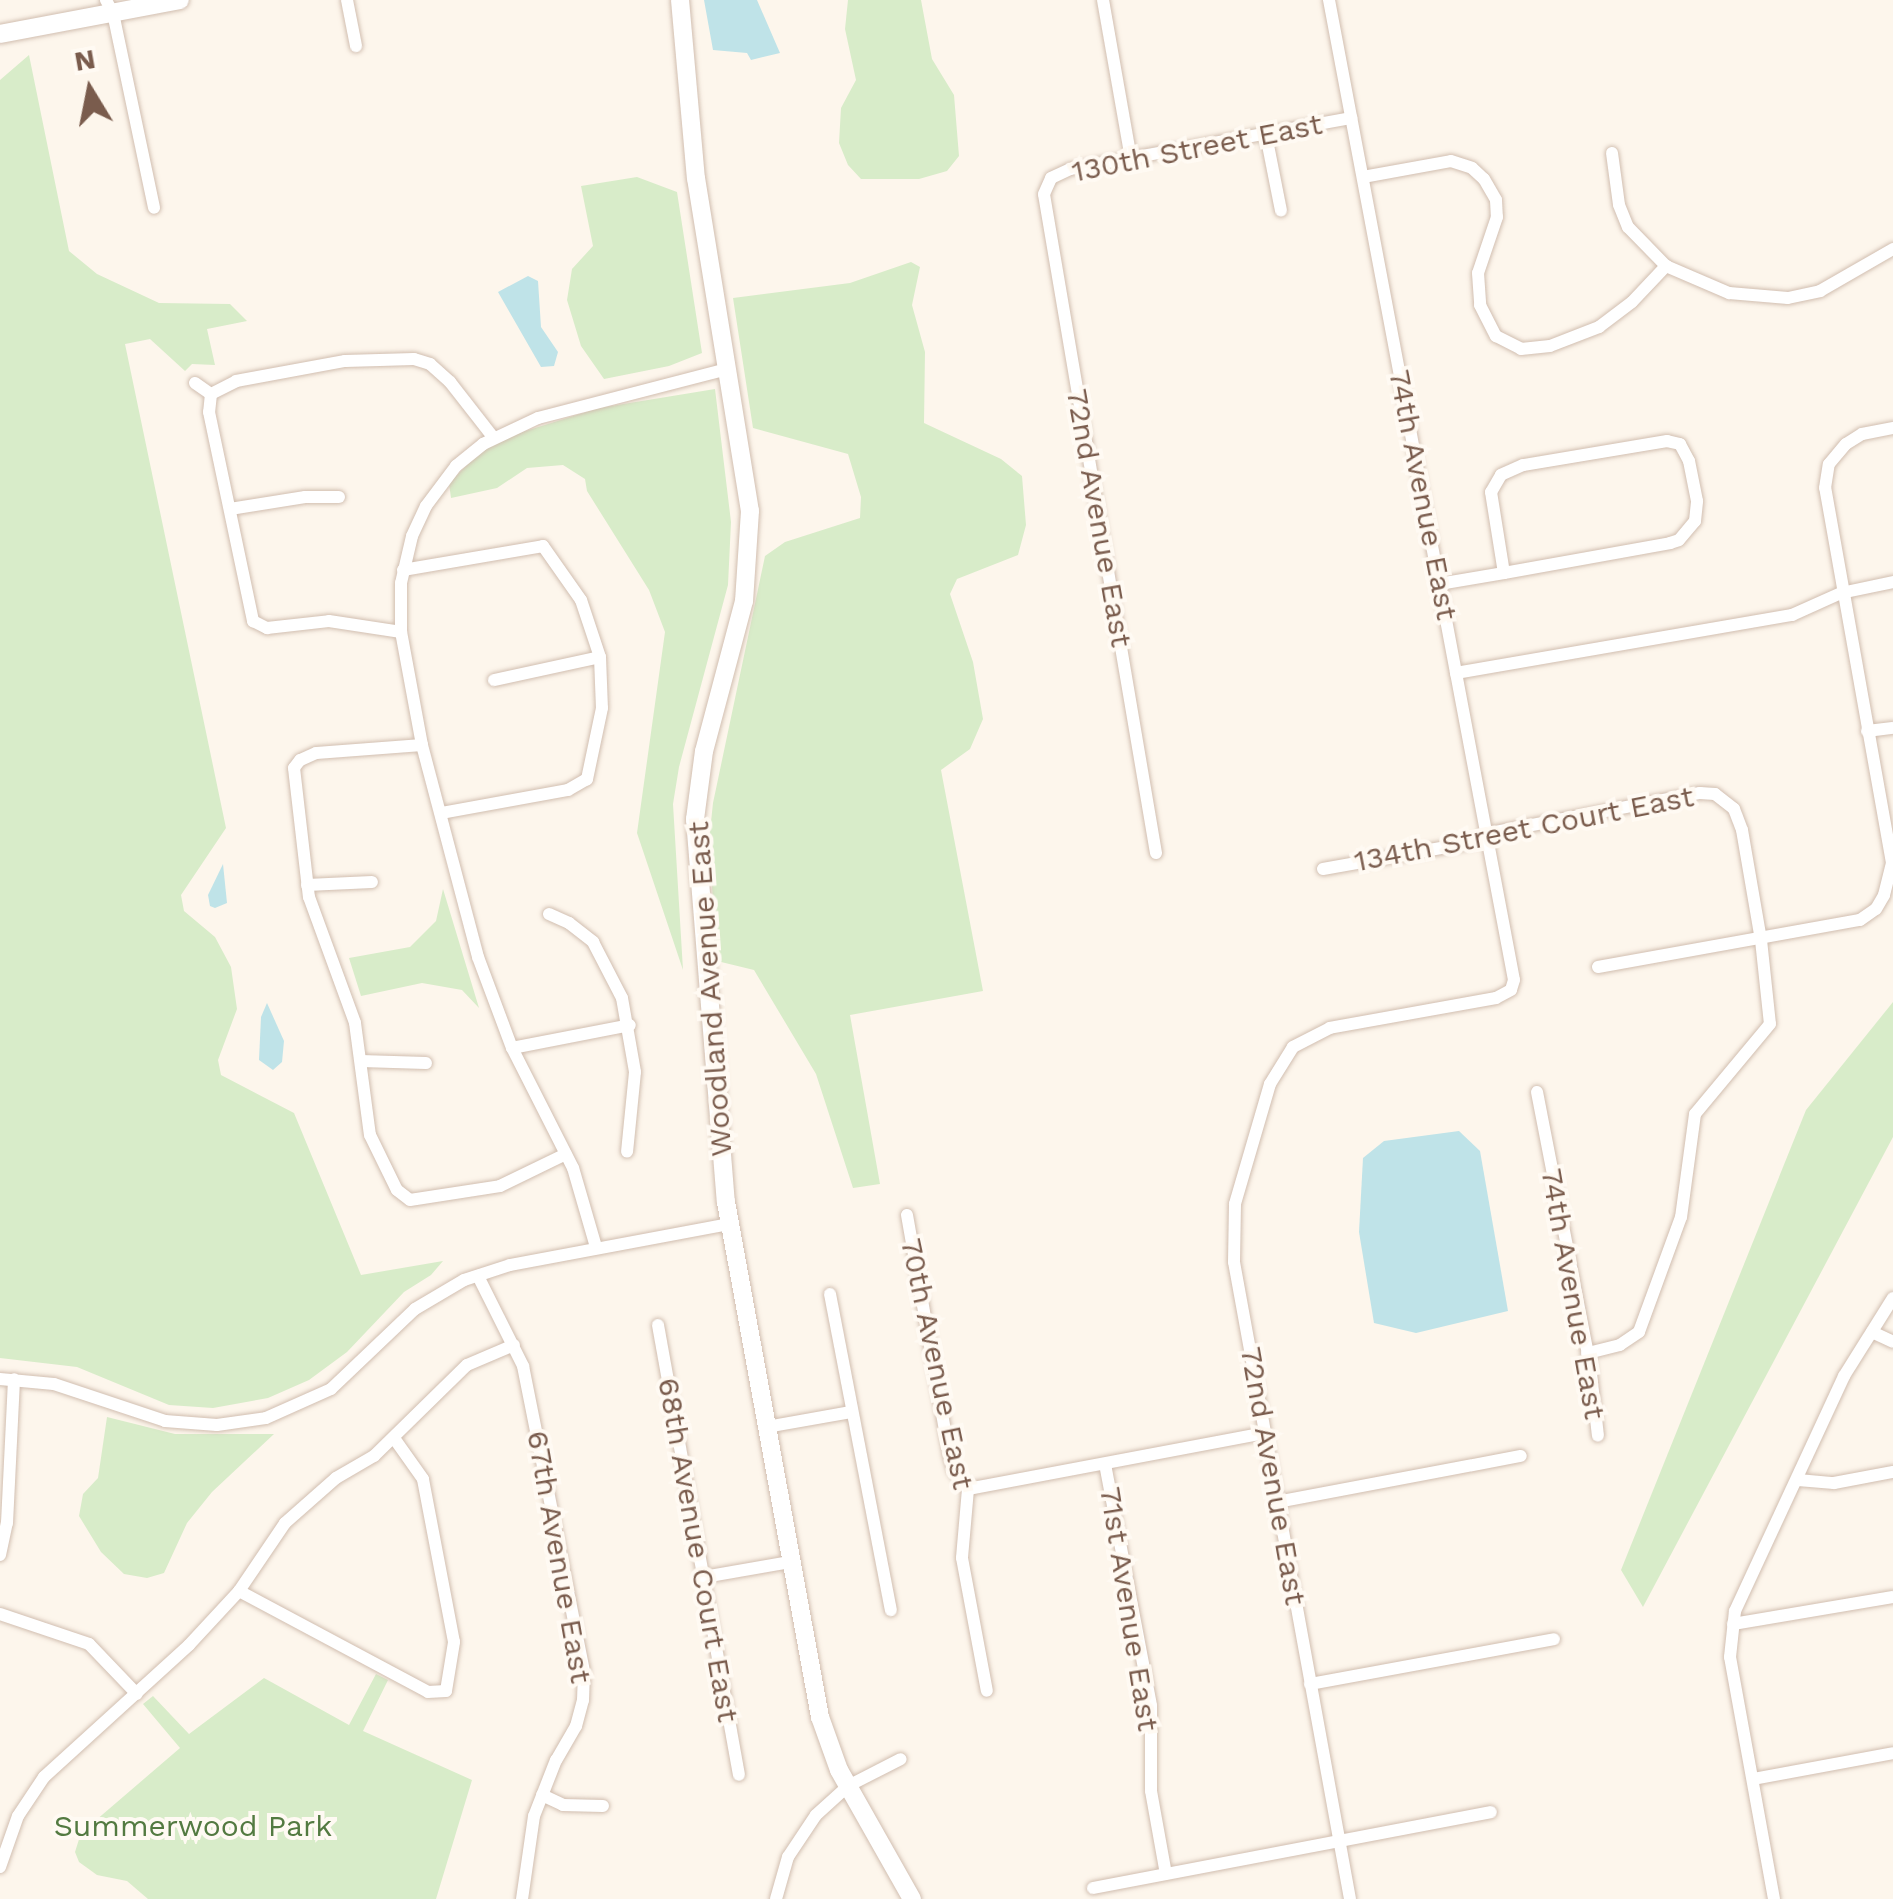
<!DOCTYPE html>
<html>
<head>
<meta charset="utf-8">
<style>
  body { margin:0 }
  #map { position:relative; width:1893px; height:1899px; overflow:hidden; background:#fdf6ec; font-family:"Work Sans",sans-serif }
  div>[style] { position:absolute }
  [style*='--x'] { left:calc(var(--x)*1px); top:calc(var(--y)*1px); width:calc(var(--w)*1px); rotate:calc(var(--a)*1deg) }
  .green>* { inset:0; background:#d8ecc9 }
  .water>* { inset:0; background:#bfe3e8 }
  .roads { filter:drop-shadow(0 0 2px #d1beb0) drop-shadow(0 0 2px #d1beb0) }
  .street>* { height:12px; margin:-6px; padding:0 6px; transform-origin:6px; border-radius:6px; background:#fff }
  .secondary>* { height:18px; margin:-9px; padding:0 9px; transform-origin:9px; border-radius:9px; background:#fff }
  span { translate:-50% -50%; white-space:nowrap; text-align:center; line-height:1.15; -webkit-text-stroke:8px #fffaf3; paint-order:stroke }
  .street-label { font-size:30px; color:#7a5c4d }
  .park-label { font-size:30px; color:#537a41 }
  .north { position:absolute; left:40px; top:40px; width:100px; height:100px; -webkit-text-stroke:8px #fffaf3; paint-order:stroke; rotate:350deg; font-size:28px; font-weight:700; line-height:40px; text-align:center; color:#7a5c4d }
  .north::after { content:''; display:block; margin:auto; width:35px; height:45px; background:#7a5c4d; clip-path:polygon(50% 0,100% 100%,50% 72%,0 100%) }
</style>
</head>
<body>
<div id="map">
  <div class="green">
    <i style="clip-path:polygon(848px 0,921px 0,932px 59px,954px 95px,959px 156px,947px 171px,919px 179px,861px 179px,848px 165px,839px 143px,841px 108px,856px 80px,845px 29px)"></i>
    <i style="clip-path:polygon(29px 55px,69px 251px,97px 274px,159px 303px,230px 304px,247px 321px,207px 329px,215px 365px,192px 364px,185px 371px,150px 339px,125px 344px,226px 828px,181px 895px,184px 911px,215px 937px,231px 967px,237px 1009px,218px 1060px,221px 1075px,294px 1113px,361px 1275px,443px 1261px,431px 1275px,404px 1292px,347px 1352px,309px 1380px,268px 1398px,213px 1408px,169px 1405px,77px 1367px,0 1358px,0 80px)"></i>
    <i style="clip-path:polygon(637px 177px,677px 192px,702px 353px,669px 366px,604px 379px,581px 346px,567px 300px,572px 269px,593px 246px,581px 186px)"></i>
    <i style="clip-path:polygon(911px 262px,920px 267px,912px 305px,925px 352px,924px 423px,1001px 459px,1022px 476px,1026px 525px,1018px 555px,957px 579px,950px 594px,973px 662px,983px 719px,970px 749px,941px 770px,983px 991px,850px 1015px,880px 1184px,853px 1188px,816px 1074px,754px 970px,717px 961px,709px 841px,713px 803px,765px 556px,785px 542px,860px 518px,861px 497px,848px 454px,753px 428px,733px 298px,850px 283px)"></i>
    <i style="clip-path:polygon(715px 389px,731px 522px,728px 585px,679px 767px,673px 804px,683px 970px,637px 833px,665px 632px,649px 590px,587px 491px,585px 479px,563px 465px,527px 468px,497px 488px,451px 498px,449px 483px,483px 449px,516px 434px,599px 408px)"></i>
    <i style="clip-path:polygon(443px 889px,479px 1008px,462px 990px,422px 983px,361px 996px,349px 958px,410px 947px,436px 921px)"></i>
    <i style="clip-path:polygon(1893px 1002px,1893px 1137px,1643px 1607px,1621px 1570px,1806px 1110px)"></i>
    <i style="clip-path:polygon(107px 1417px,175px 1434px,274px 1434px,212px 1492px,187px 1523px,164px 1573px,147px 1578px,124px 1574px,101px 1552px,79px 1516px,83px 1494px,98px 1478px)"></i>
    <i style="clip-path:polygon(376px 1674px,388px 1680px,363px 1731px,472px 1780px,436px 1899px,148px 1899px,127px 1881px,97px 1875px,79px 1862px,75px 1852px,81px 1833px,180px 1748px,143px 1704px,153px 1696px,189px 1734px,264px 1678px,349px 1725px)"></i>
  </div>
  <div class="water">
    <i style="clip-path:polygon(704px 0,757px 0,780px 53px,751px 60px,747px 53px,713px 50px)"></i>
    <i style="clip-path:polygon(528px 276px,538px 281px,541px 327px,558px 352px,554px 366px,541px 367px,498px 292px)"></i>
    <i style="clip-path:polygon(223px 864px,227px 903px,215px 908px,210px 906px,208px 895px)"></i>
    <i style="clip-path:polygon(267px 1003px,284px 1041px,282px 1062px,273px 1070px,259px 1060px,261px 1017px)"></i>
    <i style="clip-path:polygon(1459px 1131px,1480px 1151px,1508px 1311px,1416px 1333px,1374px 1323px,1359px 1232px,1363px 1158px,1384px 1141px)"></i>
  </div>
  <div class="roads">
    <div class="street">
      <i style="--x:106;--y:0;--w:15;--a:62"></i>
      <i style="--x:113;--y:13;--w:199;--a:78.1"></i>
      <i style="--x:347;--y:0;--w:47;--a:78.9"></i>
      <i style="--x:1103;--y:0;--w:161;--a:80"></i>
      <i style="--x:1329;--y:0;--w:997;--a:79.31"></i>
      <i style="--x:1514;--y:980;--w:10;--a:107"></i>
      <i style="--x:1511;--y:990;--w:17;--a:152"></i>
      <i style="--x:1496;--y:998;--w:169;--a:169.8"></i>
      <i style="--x:1330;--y:1028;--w:42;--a:152.8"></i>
      <i style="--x:1293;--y:1047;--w:44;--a:121.9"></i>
      <i style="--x:1270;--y:1084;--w:125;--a:106.3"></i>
      <i style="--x:1235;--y:1204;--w:58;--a:91"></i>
      <i style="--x:1234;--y:1262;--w:647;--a:79.68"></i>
      <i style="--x:1266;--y:135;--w:77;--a:78.8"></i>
      <i style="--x:1612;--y:153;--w:52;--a:82.3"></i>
      <i style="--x:1619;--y:205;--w:24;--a:68"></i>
      <i style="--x:1628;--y:227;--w:54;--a:45.7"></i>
      <i style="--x:1363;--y:177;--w:89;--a:-10.3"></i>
      <i style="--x:1451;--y:161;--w:22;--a:18"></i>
      <i style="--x:1472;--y:168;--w:16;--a:43"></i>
      <i style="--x:1484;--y:179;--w:24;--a:60"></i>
      <i style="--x:1496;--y:200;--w:17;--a:87"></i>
      <i style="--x:1497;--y:217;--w:59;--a:108.7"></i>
      <i style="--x:1478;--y:273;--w:32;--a:86"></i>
      <i style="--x:1480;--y:305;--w:35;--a:63"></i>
      <i style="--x:1496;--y:336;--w:28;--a:27"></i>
      <i style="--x:1521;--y:349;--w:29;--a:-6"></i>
      <i style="--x:1550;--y:346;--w:53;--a:-21.2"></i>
      <i style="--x:1599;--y:327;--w:41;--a:-37.1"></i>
      <i style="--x:1632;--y:302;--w:50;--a:-46.6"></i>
      <i style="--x:1666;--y:266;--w:69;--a:23.2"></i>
      <i style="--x:1729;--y:293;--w:59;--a:4.8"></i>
      <i style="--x:1788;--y:298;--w:33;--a:-12"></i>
      <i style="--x:1820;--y:291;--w:84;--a:-29.9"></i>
      <i style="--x:195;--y:383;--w:19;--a:35"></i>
      <i style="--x:211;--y:394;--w:18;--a:96"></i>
      <i style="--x:209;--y:412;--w:214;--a:78.1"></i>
      <i style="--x:253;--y:621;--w:16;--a:27"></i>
      <i style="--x:267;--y:628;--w:62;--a:-6.4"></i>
      <i style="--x:329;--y:621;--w:73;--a:8.7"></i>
      <i style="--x:211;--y:394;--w:28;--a:-27"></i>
      <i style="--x:236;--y:381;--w:111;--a:-10.4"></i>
      <i style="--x:345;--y:361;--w:69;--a:-1.7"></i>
      <i style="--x:414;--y:359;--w:17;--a:17"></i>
      <i style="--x:430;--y:364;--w:27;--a:42"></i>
      <i style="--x:450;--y:382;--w:70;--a:52"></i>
      <i style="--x:230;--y:509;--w:76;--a:-9.1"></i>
      <i style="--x:305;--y:497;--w:34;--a:0"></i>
      <i style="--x:403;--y:570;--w:142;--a:-9.7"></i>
      <i style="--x:543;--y:546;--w:66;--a:54.9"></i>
      <i style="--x:581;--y:600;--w:60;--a:71.6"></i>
      <i style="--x:600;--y:657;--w:51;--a:87.8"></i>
      <i style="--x:602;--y:708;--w:73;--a:101.9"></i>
      <i style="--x:587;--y:779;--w:22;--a:150"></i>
      <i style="--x:568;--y:790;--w:129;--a:169.7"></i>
      <i style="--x:1439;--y:584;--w:66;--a:-9.6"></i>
      <i style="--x:1504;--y:573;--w:169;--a:-10.2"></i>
      <i style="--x:1670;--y:543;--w:9;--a:-18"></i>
      <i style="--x:1679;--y:540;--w:25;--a:-50"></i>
      <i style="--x:1695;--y:521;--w:20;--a:-84"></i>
      <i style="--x:1697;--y:501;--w:41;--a:-101.3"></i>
      <i style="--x:1689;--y:461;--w:19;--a:-118"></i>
      <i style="--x:1680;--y:444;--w:13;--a:-167"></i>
      <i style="--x:1667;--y:441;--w:146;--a:170.5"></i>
      <i style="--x:1523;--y:465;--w:24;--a:156"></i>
      <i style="--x:1501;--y:475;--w:20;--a:120"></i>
      <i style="--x:1491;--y:492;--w:82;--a:80.9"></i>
      <i style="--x:1456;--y:673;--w:341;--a:-9.8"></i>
      <i style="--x:1792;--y:615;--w:54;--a:-24.2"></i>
      <i style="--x:1841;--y:593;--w:53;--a:-11.9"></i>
      <i style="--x:494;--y:680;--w:108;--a:-12.2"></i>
      <i style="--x:1867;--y:731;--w:26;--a:-7"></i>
      <i style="--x:422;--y:745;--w:106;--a:175.7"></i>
      <i style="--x:316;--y:753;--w:17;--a:156"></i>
      <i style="--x:300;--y:760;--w:10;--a:127"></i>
      <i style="--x:294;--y:768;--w:130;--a:83.4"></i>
      <i style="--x:309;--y:897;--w:134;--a:69.9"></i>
      <i style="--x:355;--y:1023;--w:113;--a:82.4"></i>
      <i style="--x:370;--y:1135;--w:61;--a:63.9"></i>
      <i style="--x:397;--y:1190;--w:16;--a:38"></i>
      <i style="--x:410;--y:1200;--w:91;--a:-8.8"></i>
      <i style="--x:500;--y:1186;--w:73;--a:-25.9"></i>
      <i style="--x:1156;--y:853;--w:668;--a:-99.65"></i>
      <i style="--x:1044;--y:194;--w:17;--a:-66"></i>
      <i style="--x:1051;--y:178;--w:21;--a:-25"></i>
      <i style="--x:1070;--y:169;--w:286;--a:-10.3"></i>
      <i style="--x:1323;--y:869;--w:154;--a:-10.1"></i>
      <i style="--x:1475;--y:842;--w:13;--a:-39"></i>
      <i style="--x:1485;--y:834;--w:219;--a:-10.8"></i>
      <i style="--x:1700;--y:793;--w:15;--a:4"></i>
      <i style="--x:1715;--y:794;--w:24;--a:38"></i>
      <i style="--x:1734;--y:809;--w:22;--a:69"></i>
      <i style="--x:1742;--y:830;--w:112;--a:80.2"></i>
      <i style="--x:1761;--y:940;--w:84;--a:83.9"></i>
      <i style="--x:1770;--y:1024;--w:117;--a:129.8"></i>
      <i style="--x:1695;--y:1114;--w:104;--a:97.7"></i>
      <i style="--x:1681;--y:1217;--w:122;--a:110.1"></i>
      <i style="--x:1639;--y:1332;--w:23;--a:146"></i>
      <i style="--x:1620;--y:1345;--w:34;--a:166"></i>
      <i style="--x:307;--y:885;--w:65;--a:-2.6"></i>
      <i style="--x:549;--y:914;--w:22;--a:24"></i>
      <i style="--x:569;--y:923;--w:31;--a:38"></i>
      <i style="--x:593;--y:942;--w:63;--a:62.6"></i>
      <i style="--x:622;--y:998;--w:75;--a:80"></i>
      <i style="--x:635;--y:1072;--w:80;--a:95.7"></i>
      <i style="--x:1598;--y:967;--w:266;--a:-10.2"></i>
      <i style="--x:1860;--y:920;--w:19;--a:-35"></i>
      <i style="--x:1876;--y:909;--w:16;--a:-60"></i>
      <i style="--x:1884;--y:895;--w:33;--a:-76"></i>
      <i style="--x:1892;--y:863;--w:381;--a:-100.1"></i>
      <i style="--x:1825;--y:488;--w:24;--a:-81"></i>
      <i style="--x:1829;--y:464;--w:26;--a:-50"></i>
      <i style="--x:1846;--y:444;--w:19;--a:-32"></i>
      <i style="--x:1862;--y:434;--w:32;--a:-11"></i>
      <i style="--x:512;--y:1048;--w:120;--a:-11"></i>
      <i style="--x:361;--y:1061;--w:65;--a:1.8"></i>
      <i style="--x:1537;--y:1092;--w:278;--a:79"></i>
      <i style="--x:1590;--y:1365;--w:71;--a:83.6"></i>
      <i style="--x:907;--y:1215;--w:243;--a:80"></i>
      <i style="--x:949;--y:1454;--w:18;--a:74"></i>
      <i style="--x:954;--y:1471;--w:23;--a:52"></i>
      <i style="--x:596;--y:1247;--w:82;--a:-106.2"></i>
      <i style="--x:573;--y:1168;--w:135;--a:-116.9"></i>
      <i style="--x:512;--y:1048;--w:97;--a:-110.5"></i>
      <i style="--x:478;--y:957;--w:219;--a:-104.8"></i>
      <i style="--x:422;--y:745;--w:115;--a:-100.5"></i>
      <i style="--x:401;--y:632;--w:49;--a:-90"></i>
      <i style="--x:401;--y:583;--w:48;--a:-76.8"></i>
      <i style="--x:412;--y:536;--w:33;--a:-65"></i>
      <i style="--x:426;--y:506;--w:50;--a:-53.1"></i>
      <i style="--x:456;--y:466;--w:35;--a:-39"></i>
      <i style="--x:483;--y:444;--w:61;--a:-25.3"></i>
      <i style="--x:538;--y:418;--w:195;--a:-14.5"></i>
      <i style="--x:478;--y:1276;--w:101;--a:63.4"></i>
      <i style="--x:523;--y:1366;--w:312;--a:78.7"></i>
      <i style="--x:584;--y:1672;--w:28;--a:92"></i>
      <i style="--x:583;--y:1700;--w:27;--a:105"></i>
      <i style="--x:576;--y:1726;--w:39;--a:120"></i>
      <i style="--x:556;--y:1760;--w:60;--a:111.4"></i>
      <i style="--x:534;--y:1816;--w:84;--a:98.2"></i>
      <i style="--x:830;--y:1294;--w:322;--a:79.1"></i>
      <i style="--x:658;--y:1325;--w:457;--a:79.8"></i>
      <i style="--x:1872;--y:1332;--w:23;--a:25"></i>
      <i style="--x:0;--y:1379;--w:54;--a:5.3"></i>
      <i style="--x:54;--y:1384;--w:117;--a:18.4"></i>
      <i style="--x:165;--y:1421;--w:52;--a:4.4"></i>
      <i style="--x:217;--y:1425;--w:49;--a:-8.1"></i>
      <i style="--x:266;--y:1418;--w:71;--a:-24"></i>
      <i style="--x:331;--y:1389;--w:116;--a:-43.6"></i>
      <i style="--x:415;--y:1309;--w:57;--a:-30.6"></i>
      <i style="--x:464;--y:1280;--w:48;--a:-18.1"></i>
      <i style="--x:510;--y:1265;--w:223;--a:-10.6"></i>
      <i style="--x:766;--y:1427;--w:86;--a:-10"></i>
      <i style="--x:1105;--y:1464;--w:246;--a:79.2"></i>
      <i style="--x:1151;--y:1706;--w:85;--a:90"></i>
      <i style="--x:1151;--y:1791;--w:84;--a:79.8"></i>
      <i style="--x:1798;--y:1480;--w:36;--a:5"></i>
      <i style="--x:1834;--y:1483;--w:60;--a:-10.6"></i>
      <i style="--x:968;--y:1489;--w:300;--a:-10.7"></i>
      <i style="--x:968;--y:1489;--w:69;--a:95"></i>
      <i style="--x:962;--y:1558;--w:135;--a:79.4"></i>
      <i style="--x:1277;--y:1502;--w:248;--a:-10.7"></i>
      <i style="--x:0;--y:1555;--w:33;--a:-78"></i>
      <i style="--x:7;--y:1523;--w:144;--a:-87.2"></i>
      <i style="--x:704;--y:1577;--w:87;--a:-9.9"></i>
      <i style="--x:239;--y:1591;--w:214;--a:28.1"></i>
      <i style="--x:428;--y:1692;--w:18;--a:-3"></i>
      <i style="--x:446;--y:1691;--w:50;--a:-80.7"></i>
      <i style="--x:454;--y:1642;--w:166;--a:-100.8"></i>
      <i style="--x:423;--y:1479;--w:50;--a:-125.3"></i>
      <i style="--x:0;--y:1614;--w:94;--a:18.6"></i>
      <i style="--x:89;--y:1644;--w:69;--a:46.2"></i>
      <i style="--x:1733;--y:1624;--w:162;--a:-9.6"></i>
      <i style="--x:1310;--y:1684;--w:248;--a:-10.4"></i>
      <i style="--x:1753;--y:1779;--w:142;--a:-10.5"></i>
      <i style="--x:542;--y:1795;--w:23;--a:25"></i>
      <i style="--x:563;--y:1805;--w:40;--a:1.4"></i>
      <i style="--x:0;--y:1867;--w:54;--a:-70.6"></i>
      <i style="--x:18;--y:1816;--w:47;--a:-56.3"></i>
      <i style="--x:44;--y:1777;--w:196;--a:-42.3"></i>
      <i style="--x:189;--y:1645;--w:74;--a:-47.2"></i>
      <i style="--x:239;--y:1591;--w:82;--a:-55.9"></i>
      <i style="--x:285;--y:1523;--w:68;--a:-41.4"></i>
      <i style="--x:336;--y:1478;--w:44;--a:-30.1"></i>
      <i style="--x:374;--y:1456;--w:130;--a:-44.4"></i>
      <i style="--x:467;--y:1365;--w:51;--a:-23.1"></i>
      <i style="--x:1093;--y:1888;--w:405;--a:-10.8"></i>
      <i style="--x:776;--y:1899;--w:44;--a:-74.1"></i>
      <i style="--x:788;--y:1857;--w:50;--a:-56.3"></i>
      <i style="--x:816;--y:1815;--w:43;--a:-42.2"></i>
      <i style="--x:848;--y:1786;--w:59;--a:-27"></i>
      <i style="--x:1774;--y:1899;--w:246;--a:-100.3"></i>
      <i style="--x:1730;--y:1657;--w:46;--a:-83.8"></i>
      <i style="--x:1735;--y:1611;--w:259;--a:-65.1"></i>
      <i style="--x:1844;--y:1376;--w:92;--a:-57.9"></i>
    </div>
    <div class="secondary">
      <i style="--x:680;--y:0;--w:179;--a:84.9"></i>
      <i style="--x:696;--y:178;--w:337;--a:80.8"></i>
      <i style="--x:750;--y:511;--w:90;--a:93.8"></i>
      <i style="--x:744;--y:601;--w:155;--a:104.9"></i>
      <i style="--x:704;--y:751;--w:69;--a:97.5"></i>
      <i style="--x:695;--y:819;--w:384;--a:85.4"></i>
      <i style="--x:726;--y:1202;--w:524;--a:79.66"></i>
      <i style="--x:820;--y:1717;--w:56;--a:70.3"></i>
      <i style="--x:839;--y:1770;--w:148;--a:60.5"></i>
      <i style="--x:0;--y:34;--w:183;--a:-10.7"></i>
    </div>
  </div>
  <div class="street-label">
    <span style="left:1197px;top:148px;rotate:-11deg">130th Street East</span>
    <span style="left:1423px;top:495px;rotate:79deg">74th Avenue East</span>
    <span style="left:1099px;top:518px;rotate:80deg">72nd Avenue East</span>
    <span style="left:1524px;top:829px;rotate:-11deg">134th Street Court East</span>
    <span style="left:710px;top:989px;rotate:-94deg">Woodland Avenue East</span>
    <span style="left:1573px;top:1294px;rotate:80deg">74th Avenue East</span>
    <span style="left:937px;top:1364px;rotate:78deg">70th Avenue East</span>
    <span style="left:1273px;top:1476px;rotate:80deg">72nd Avenue East</span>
    <span style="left:698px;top:1550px;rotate:80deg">68th Avenue Court East</span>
    <span style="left:559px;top:1557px;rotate:80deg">67th Avenue East</span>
    <span style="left:1129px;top:1609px;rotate:81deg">71st Avenue East</span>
  </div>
  <div class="park-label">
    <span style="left:193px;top:1826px">Summerwood Park</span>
  </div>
  <div class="north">N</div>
</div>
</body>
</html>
